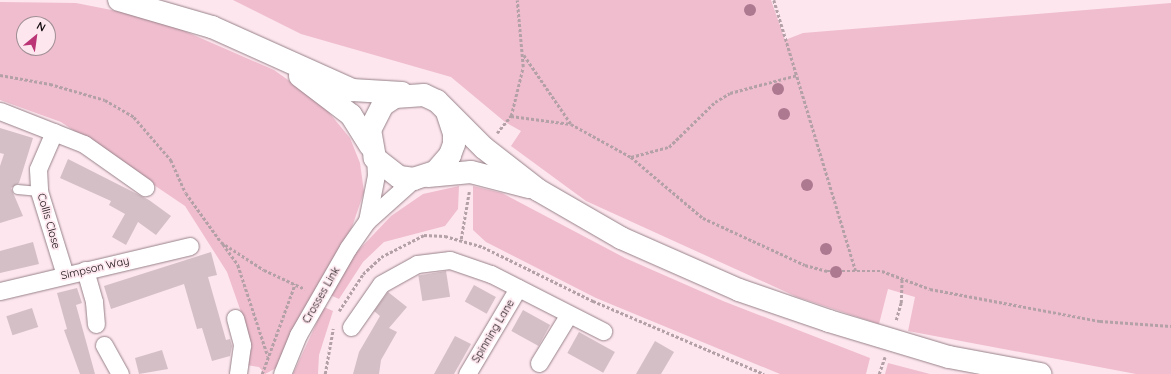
<!DOCTYPE html>
<html>
<head>
<meta charset="utf-8">
<style>
  body { margin:0 }
  #map { position:relative; width:1171px; height:374px; overflow:hidden; background:#fde6ee; font-family:Quicksand,sans-serif }
  div>[style] { position:absolute }
  [style*='--x'] { left:calc(var(--x)*1px); top:calc(var(--y)*1px); width:calc(var(--w)*1px); rotate:calc(var(--a)*1deg) }
  .green>* { inset:0; background:#efbdce }
  .building>* { inset:0; background:#d5bfc7; transform-origin:0 0 }
  .path>* { height:2.5px; margin-top:-1.25px; transform-origin:0; background:repeating-linear-gradient(90deg,#b3a1a7 0 3px,transparent 0 5px) }
  .roads { filter:drop-shadow(0 0 1px #978289) drop-shadow(0 0 1px #978289) }
  .service>* { height:9px; margin:-4.5px; padding:0 4.5px; transform-origin:4.5px; border-radius:4.5px; background:#fff }
  .minor>* { height:17px; margin:-8.5px; padding:0 8.5px; transform-origin:8.5px; border-radius:8.5px; background:#fff }
  .secondary>* { height:22px; margin:-11px; padding:0 11px; transform-origin:11px; border-radius:11px; background:#fff }
  .trees>* { width:12px; height:12px; margin:-6px; border-radius:50%; background:#ad7990 }
  span { translate:-50% -50%; white-space:nowrap; text-align:center; line-height:1.15; -webkit-text-stroke:3.5px #fde6ee; paint-order:stroke }
  .street-label { font-size:11px; color:#120b0d }
  .north { position:absolute; left:16px; top:16px; width:40px; height:40px; box-sizing:border-box; background:#fde6ee; border:1px solid #9f8e94; border-radius:50%; rotate:29deg; font-size:11px; font-weight:700; line-height:16px; text-align:center; color:#120b0d }
  .north::after { content:''; display:block; margin:auto; width:14px; height:18px; background:#bb3475; clip-path:polygon(50% 0,100% 100%,50% 72%,0 100%) }
</style>
</head>
<body>
<div id="map">
  <div class="green">
    <i style="clip-path:polygon(233px 0,771px 0,785px 40px,803px 33px,1171px 3px,1171px 374px,1136px 374px,908px 331px,915px 297px,888px 289px,879px 324px,797px 297px,586px 201px,511px 146px,521px 131px,505px 122px,451px 77px,301px 34px)"></i>
    <i style="clip-path:polygon(evenodd,0 2px,76px 3px,157px 19px,274px 70px,322px 104px,350px 138px,360px 163px,364px 192px,352px 227px,318px 284px,276px 368px,265px 374px,259px 367px,246px 365px,247px 329px,227px 272px,185px 206px,61px 122px,0 100px,0 2px,24px 24px,48px 24px,48px 48px,24px 48px,24px 24px)"></i>
    <i style="clip-path:polygon(459px 186px,458px 209px,445px 226px,384px 242px,363px 262px,339px 299px,330px 295px,355px 254px,391px 216px,423px 194px)"></i>
    <i style="clip-path:polygon(473px 186px,502px 193px,625px 258px,723px 301px,870px 358px,866px 374px,780px 374px,596px 298px,486px 242px,473px 230px)"></i>
    <i style="clip-path:polygon(324px 307px,333px 311px,319px 355px,318px 374px,293px 374px)"></i>
    <i style="clip-path:polygon(888px 363px,930px 374px,885px 374px)"></i>
  </div>
  <div class="building">
    <i style="clip-path:polygon(0 128px,33px 138px,19px 183px,11px 188px,23px 216px,0 223px,0 166px,4px 154px,0 153px)"></i>
    <i style="clip-path:polygon(68px 159px,149px 200px,171px 216px,156px 235px,138px 222px,126px 245px,112px 237px,125px 214px,109px 205px,111px 201px,60px 178px)"></i>
    <i style="clip-path:polygon(33px 242px,39px 264px,0 273px,0 251px)"></i>
    <i style="clip-path:polygon(211px 252px,217px 275px,208px 277px,226px 340px,230px 339px,232px 346px,230px 356px,212px 361px,202px 328px,197px 329px,184px 284px,111px 309px,104px 286px)"></i>
    <i style="left:446px;top:271px;width:26px;height:28px;rotate:81deg"></i>
    <i style="left:474px;top:285px;width:25px;height:19px;rotate:29deg"></i>
    <i style="clip-path:polygon(77px 288px,82px 303px,76px 305px,95px 374px,80px 374px,64px 330px,67px 329px,57px 293px)"></i>
    <i style="clip-path:polygon(388px 292px,407px 307px,389px 328px,397px 332px,381px 360px,379px 374px,353px 374px,359px 352px,380px 316px,374px 311px)"></i>
    <i style="left:32px;top:308px;width:20px;height:27px;rotate:72deg"></i>
    <i style="left:523px;top:310px;width:31px;height:24px;rotate:29deg"></i>
    <i style="left:579px;top:332px;width:41px;height:24px;rotate:29deg"></i>
    <i style="clip-path:polygon(455px 336px,471px 344px,454px 374px,434px 374px)"></i>
    <i style="clip-path:polygon(655px 341px,674px 352px,661px 374px,636px 374px)"></i>
    <i style="clip-path:polygon(162px 350px,168px 369px,139px 374px,135px 358px)"></i>
  </div>
  <div class="path">
    <i style="--x:774;--y:0;--w:283;--a:73.2"></i>
    <i style="--x:524;--y:55;--w:83;--a:55.7"></i>
    <i style="--x:571;--y:124;--w:68;--a:28.8"></i>
    <i style="--x:631;--y:157;--w:39;--a:-15"></i>
    <i style="--x:669;--y:147;--w:64;--a:-44.4"></i>
    <i style="--x:715;--y:102;--w:17;--a:-31"></i>
    <i style="--x:730;--y:93;--w:69;--a:-15"></i>
    <i style="--x:0;--y:75;--w:51;--a:10.2"></i>
    <i style="--x:50;--y:84;--w:57;--a:16.2"></i>
    <i style="--x:105;--y:100;--w:34;--a:30"></i>
    <i style="--x:134;--y:117;--w:57;--a:49.3"></i>
    <i style="--x:171;--y:160;--w:36;--a:66"></i>
    <i style="--x:186;--y:193;--w:60;--a:54.5"></i>
    <i style="--x:221;--y:242;--w:51;--a:33.1"></i>
    <i style="--x:264;--y:270;--w:45;--a:24.9"></i>
    <i style="--x:511;--y:116;--w:60;--a:7.7"></i>
    <i style="--x:497;--y:133;--w:22;--a:-51"></i>
    <i style="--x:511;--y:116;--w:50;--a:-76.2"></i>
    <i style="--x:523;--y:67;--w:67;--a:-95.1"></i>
    <i style="--x:631;--y:157;--w:94;--a:40.3"></i>
    <i style="--x:703;--y:218;--w:112;--a:24.7"></i>
    <i style="--x:805;--y:265;--w:23;--a:15"></i>
    <i style="--x:827;--y:271;--w:55;--a:0"></i>
    <i style="--x:882;--y:271;--w:51;--a:20.6"></i>
    <i style="--x:930;--y:289;--w:173;--a:10.7"></i>
    <i style="--x:1100;--y:321;--w:71;--a:4"></i>
    <i style="--x:461;--y:239;--w:48;--a:-80.3"></i>
    <i style="--x:223;--y:244;--w:26;--a:54"></i>
    <i style="--x:238;--y:265;--w:96;--a:71.8"></i>
    <i style="--x:339;--y:311;--w:44;--a:-57"></i>
    <i style="--x:363;--y:274;--w:25;--a:-43"></i>
    <i style="--x:381;--y:257;--w:48;--a:-27.1"></i>
    <i style="--x:424;--y:235;--w:21;--a:3"></i>
    <i style="--x:445;--y:236;--w:40;--a:16"></i>
    <i style="--x:483;--y:247;--w:123;--a:26.1"></i>
    <i style="--x:593;--y:301;--w:186;--a:23.1"></i>
    <i style="--x:896;--y:320;--w:18;--a:-74"></i>
    <i style="--x:901;--y:303;--w:25;--a:-88"></i>
    <i style="--x:262;--y:374;--w:96;--a:-69.9"></i>
    <i style="--x:325;--y:374;--w:46;--a:-79.9"></i>
    <i style="--x:879;--y:374;--w:18;--a:-71"></i>
  </div>
  <div class="roads">
    <div class="service">
      <i style="--x:17;--y:189;--w:22;--a:5"></i>
    </div>
    <div class="minor">
      <i style="--x:0;--y:111;--w:90;--a:21.4"></i>
      <i style="--x:84;--y:144;--w:75;--a:35.2"></i>
      <i style="--x:54;--y:132;--w:40;--a:113.4"></i>
      <i style="--x:38;--y:169;--w:22;--a:87"></i>
      <i style="--x:39;--y:191;--w:88;--a:72.8"></i>
      <i style="--x:367;--y:221;--w:47;--a:-78.9"></i>
      <i style="--x:376;--y:175;--w:17;--a:-93"></i>
      <i style="--x:85;--y:270;--w:33;--a:74"></i>
      <i style="--x:94;--y:302;--w:22;--a:85"></i>
      <i style="--x:0;--y:291;--w:195;--a:-13.3"></i>
      <i style="--x:235;--y:318;--w:28;--a:75"></i>
      <i style="--x:242;--y:345;--w:29;--a:98"></i>
      <i style="--x:351;--y:327;--w:52;--a:-55.1"></i>
      <i style="--x:381;--y:284;--w:41;--a:-29.1"></i>
      <i style="--x:417;--y:264;--w:33;--a:-7"></i>
      <i style="--x:450;--y:260;--w:43;--a:18.9"></i>
      <i style="--x:491;--y:274;--w:126;--a:27"></i>
      <i style="--x:104;--y:345;--w:33;--a:61"></i>
      <i style="--x:539;--y:363;--w:57;--a:-58.5"></i>
      <i style="--x:282;--y:374;--w:42;--a:-67.7"></i>
      <i style="--x:298;--y:335;--w:100;--a:-60.1"></i>
      <i style="--x:348;--y:248;--w:33;--a:-55"></i>
      <i style="--x:367;--y:221;--w:63;--a:-41.8"></i>
      <i style="--x:467;--y:374;--w:100;--a:-59.3"></i>
    </div>
    <div class="secondary">
      <i style="--x:119;--y:0;--w:97;--a:16.2"></i>
      <i style="--x:212;--y:27;--w:154;--a:24.2"></i>
      <i style="--x:352;--y:90;--w:50;--a:3.4"></i>
      <i style="--x:300;--y:76;--w:64;--a:37.4"></i>
      <i style="--x:351;--y:115;--w:36;--a:58"></i>
      <i style="--x:447;--y:112;--w:22;--a:72"></i>
      <i style="--x:454;--y:133;--w:11;--a:90"></i>
      <i style="--x:454;--y:144;--w:12;--a:110"></i>
      <i style="--x:450;--y:155;--w:23;--a:131"></i>
      <i style="--x:435;--y:172;--w:22;--a:162"></i>
      <i style="--x:414;--y:179;--w:15;--a:-172"></i>
      <i style="--x:399;--y:177;--w:31;--a:-142"></i>
      <i style="--x:375;--y:158;--w:28;--a:-100"></i>
      <i style="--x:370;--y:130;--w:28;--a:-63"></i>
      <i style="--x:383;--y:105;--w:14;--a:-34"></i>
      <i style="--x:395;--y:97;--w:29;--a:-4"></i>
      <i style="--x:424;--y:95;--w:14;--a:25"></i>
      <i style="--x:437;--y:101;--w:66;--a:45"></i>
      <i style="--x:484;--y:148;--w:68;--a:37.9"></i>
      <i style="--x:538;--y:190;--w:96;--a:30"></i>
      <i style="--x:621;--y:238;--w:129;--a:23.8"></i>
      <i style="--x:739;--y:290;--w:95;--a:19"></i>
      <i style="--x:829;--y:321;--w:125;--a:16.7"></i>
      <i style="--x:949;--y:357;--w:93;--a:10.6"></i>
      <i style="--x:428;--y:176;--w:43;--a:-5.3"></i>
      <i style="--x:471;--y:172;--w:60;--a:14.5"></i>
    </div>
  </div>
  <div class="trees">
    <i style="left:750px;top:10px"></i>
    <i style="left:778px;top:89px"></i>
    <i style="left:784px;top:114px"></i>
    <i style="left:807px;top:185px"></i>
    <i style="left:826px;top:249px"></i>
    <i style="left:836px;top:272px"></i>
  </div>
  <div class="street-label">
    <span style="left:49px;top:221px;rotate:74deg">Collis Close</span>
    <span style="left:95px;top:268px;rotate:-13deg">Simpson Way</span>
    <span style="left:321px;top:295px;rotate:-60deg">Crosses Link</span>
    <span style="left:493px;top:331px;rotate:-59deg">Spinning Lane</span>
  </div>
  <div class="north">N</div>
</div>
</body>
</html>
